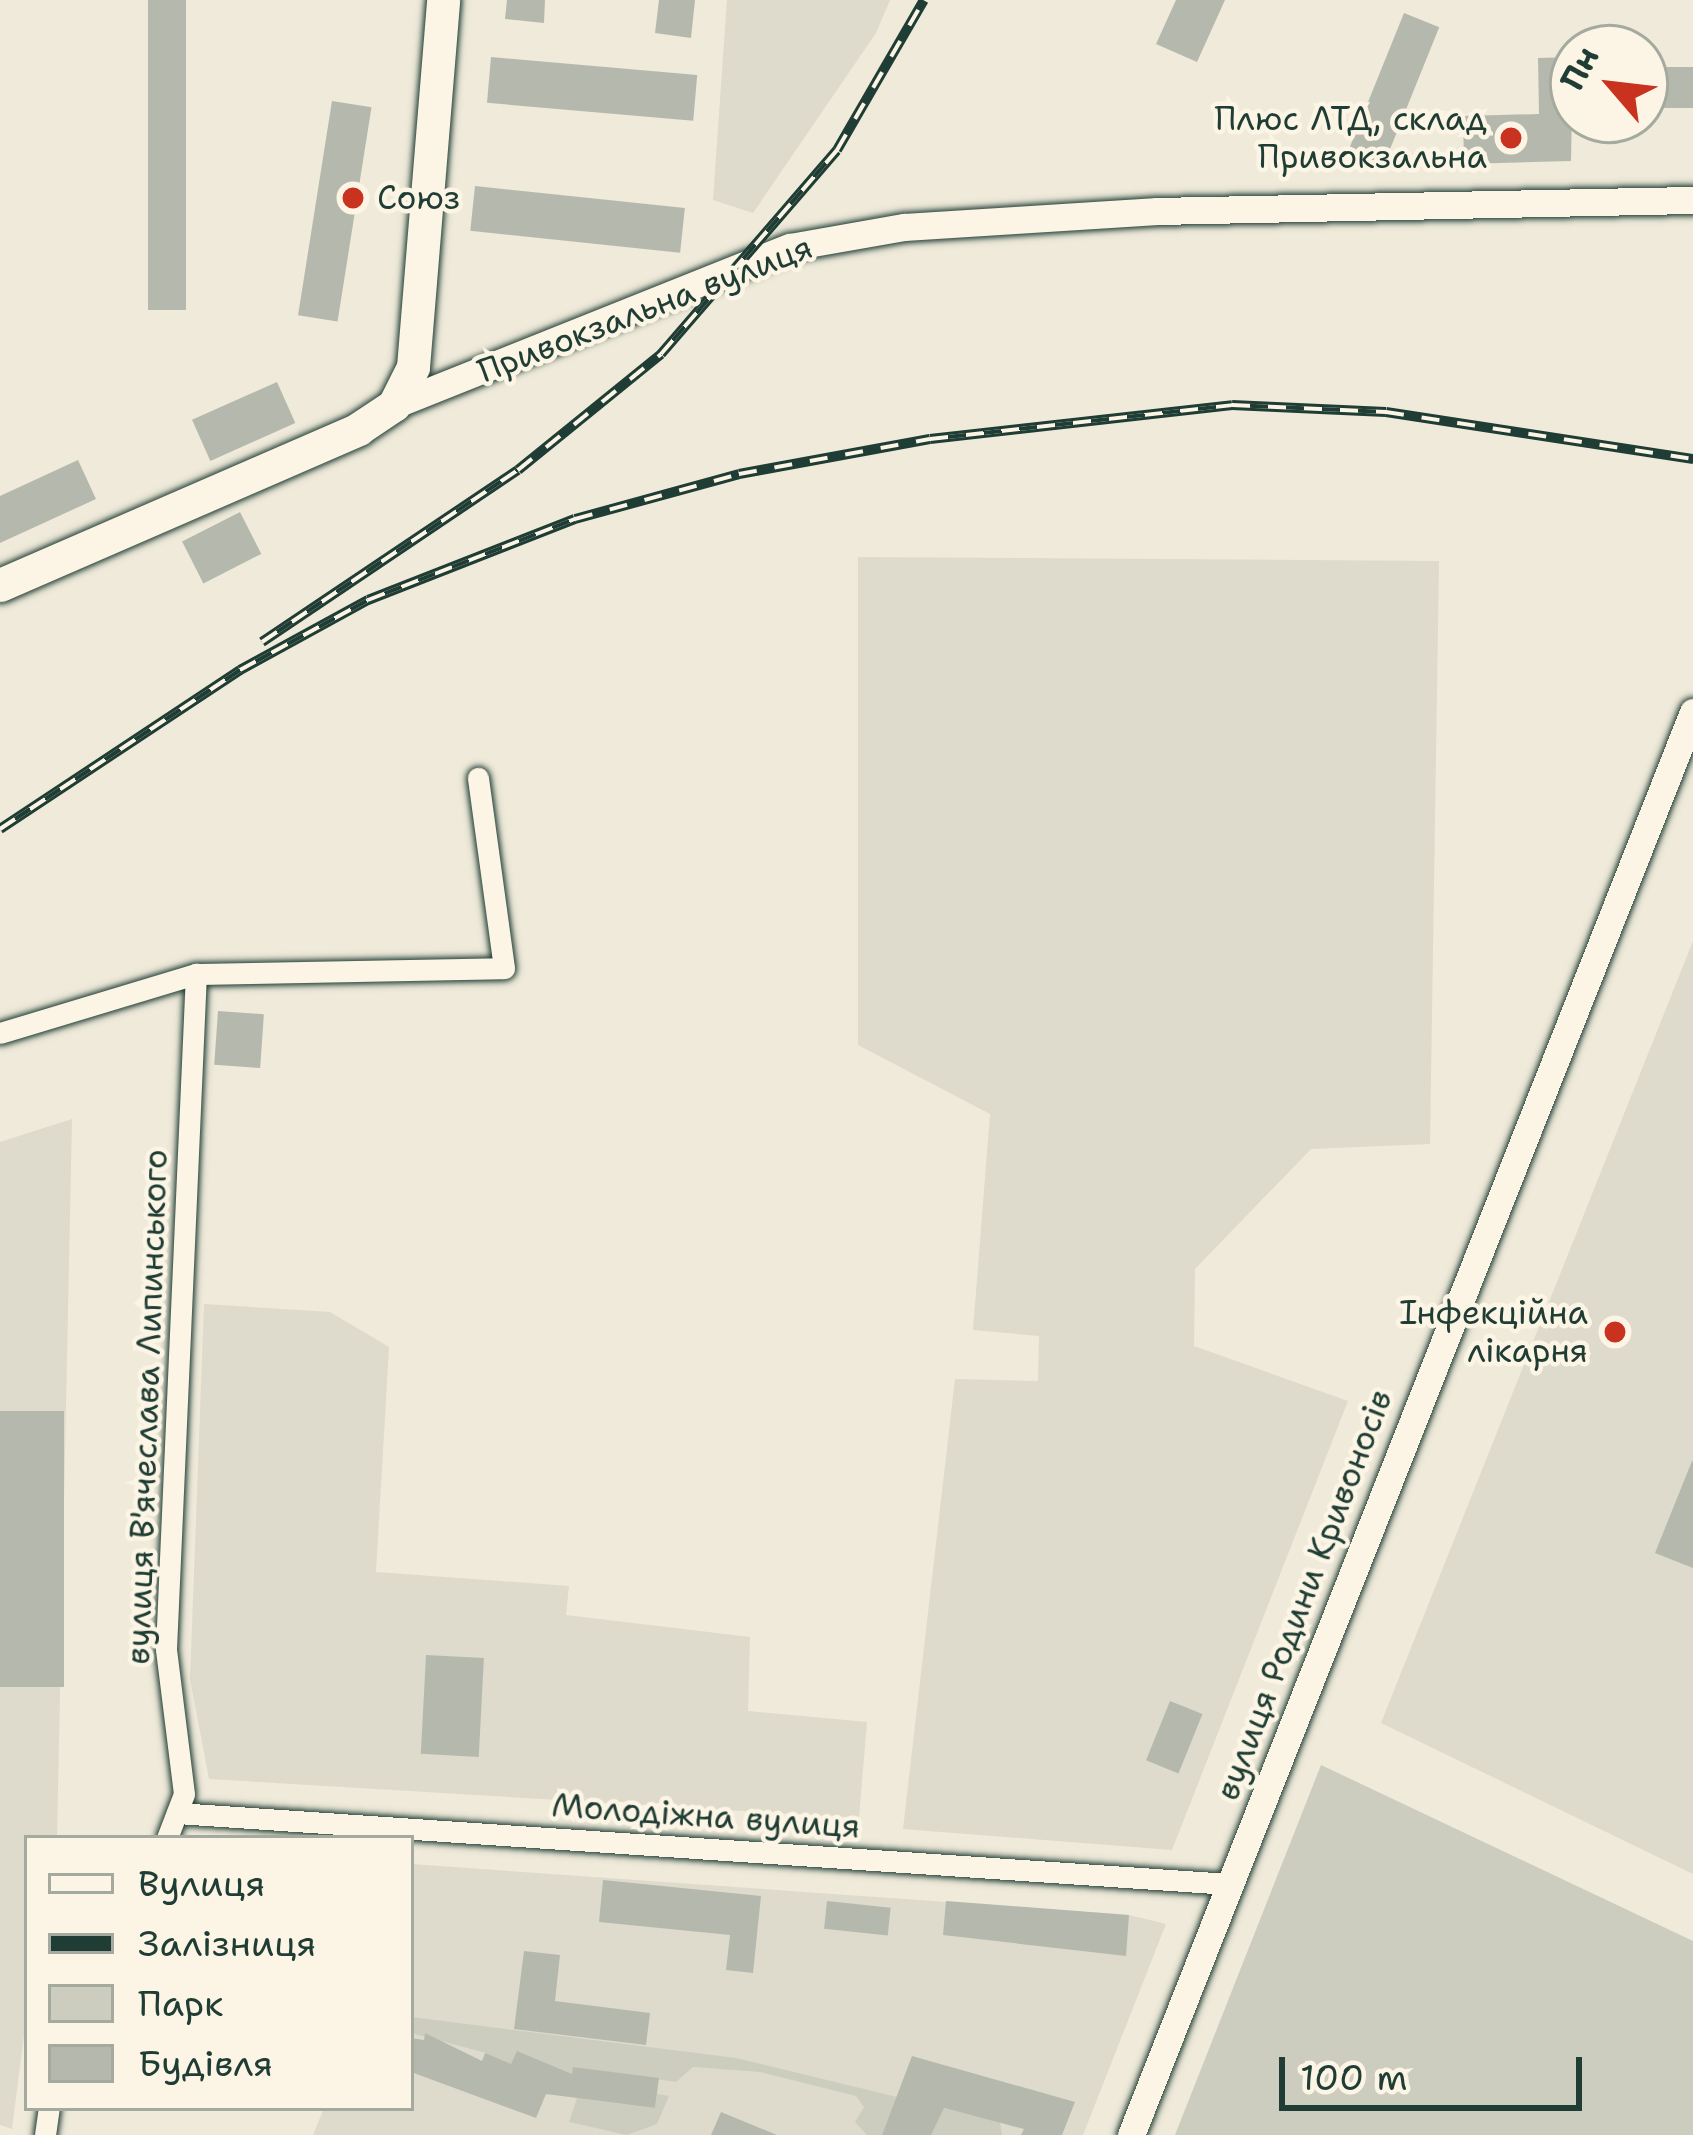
<!DOCTYPE html>
<html>
<head>
<meta charset="utf-8">
<style>
  body { margin:0 }
  #map { position:relative; width:1693px; height:2135px; overflow:hidden; background:#efeada; font-family:"Shantell Sans",sans-serif }
  div>[style] { position:absolute }
  [style*='--x'] { left:calc(var(--x)*1px); top:calc(var(--y)*1px); width:calc(var(--w)*1px); rotate:calc(var(--a)*1deg) }
  .built>* { inset:0; background:#dedbcc }
  .green>* { inset:0; background:#cccdbf }
  .building>* { inset:0; background:#b5b9ad; transform-origin:0 0 }
  .roads { filter:drop-shadow(0 0 3px #1f3d34) drop-shadow(0 0 3px #1f3d34) }
  .street>* { height:21px; margin:-10.5px; padding:0 10.5px; transform-origin:10.5px; border-radius:10.5px; background:#fcf5e5 }
  .secondary>* { height:27px; margin:-13.5px; padding:0 13.5px; transform-origin:13.5px; border-radius:13.5px; background:#fcf5e5 }
  .primary>* { height:33px; margin:-16.5px; padding:0 16.5px; transform-origin:16.5px; border-radius:16.5px; background:#fcf5e5 }
  .rail>* { height:10px; margin-top:-5px; transform-origin:0; background:repeating-linear-gradient(90deg,#fcf5e5 0 18px,#1f3d34 0 36px); box-sizing:border-box; border-block:3px solid #1f3d34 }
  .dots>* { width:33px; height:33px; translate:-50% -50%; box-sizing:border-box; border:6px solid #fcf5e5; border-radius:50% }
  span { translate:-50% -50%; white-space:nowrap; text-align:center; line-height:1.15; -webkit-text-stroke:9px #fcf5e5; paint-order:stroke }
  .poi-label { font-size:33px; color:#1f3d34 }
  .right { translate:-100% -50%; text-align:right }
  .left { translate:0 -50%; text-align:left }
  .street-label { font-size:33px; color:#1f3d34 }
  .legend { position:absolute; left:24px; top:1835px; width:390px; height:276px; box-sizing:border-box; background:#fcf5e5; border:3px solid #a4ab9e; margin:0; padding:15px 21px; list-style:none; font-size:36px; color:#1f3d34 }
  .legend li { display:flex; align-items:center; gap:24px; height:60px }
  .legend b { width:60px; border:3px solid #a4ab9e }
  .north { position:absolute; left:1549px; top:24px; width:120px; height:120px; box-sizing:border-box; background:#fcf5e5; border:3px solid #a4ab9e; border-radius:50%; rotate:298deg; font-size:33px; font-weight:700; line-height:48px; text-align:center; color:#1f3d34 }
  .north::after { content:''; display:block; margin:auto; width:42px; height:54px; background:#c8321e; clip-path:polygon(50% 0,100% 100%,50% 72%,0 100%) }
  .scale { position:absolute; left:1279px; top:2057px; width:303px; height:54px; box-sizing:border-box; border:6px solid #1f3d34; border-top:0; padding-left:15px; font-size:36px; line-height:42px; white-space:nowrap; color:#1f3d34; -webkit-text-stroke:9px #fcf5e5; paint-order:stroke }
</style>
</head>
<body>
<div id="map">
  <div class="built">
    <i style="clip-path:polygon(727px 0,890px 0,876px 33px,753px 213px,713px 200px)"></i>
    <i style="clip-path:polygon(858px 557px,1439px 561px,1430px 1144px,1311px 1149px,1195px 1269px,1194px 1346px,1348px 1401px,1172px 1850px,903px 1829px,955px 1379px,1038px 1381px,1039px 1336px,973px 1330px,990px 1114px,858px 1045px)"></i>
    <i style="clip-path:polygon(1693px 941px,1693px 1874px,1381px 1723px)"></i>
    <i style="clip-path:polygon(72px 1119px,57px 1838px,27px 1838px,27px 2012px,12px 2129px,0 2125px,0 1142px)"></i>
    <i style="clip-path:polygon(204px 1304px,330px 1312px,389px 1347px,376px 1572px,569px 1586px,566px 1615px,750px 1637px,748px 1711px,867px 1722px,859px 1818px,209px 1779px,190px 1679px)"></i>
    <i style="clip-path:polygon(411px 1864px,1129px 1915px,1166px 1924px,1083px 2135px,313px 2135px,324px 2108px,411px 2108px)"></i>
  </div>
  <div class="green">
    <i style="clip-path:polygon(1321px 1765px,1693px 1941px,1693px 2135px,1175px 2135px)"></i>
    <i style="clip-path:polygon(411px 2017px,736px 2058px,1000px 2122px,1002px 2135px,867px 2135px,855px 2122px,864px 2107px,856px 2096px,760px 2072px,693px 2067px,676px 2082px,574px 2067px,572px 2074px,508px 2072px,486px 2053px,411px 2033px)"></i>
    <i style="clip-path:polygon(657px 2094px,669px 2096px,657px 2124px,627px 2135px,569px 2122px,577px 2098px,655px 2108px)"></i>
  </div>
  <div class="building">
    <i style="left:148px;top:0;width:38px;height:310px"></i>
    <i style="clip-path:polygon(507px 0,545px 0,544px 23px,505px 19px)"></i>
    <i style="clip-path:polygon(659px 0,695px 0,691px 38px,655px 33px)"></i>
    <i style="clip-path:polygon(1176px 0,1225px 0,1197px 62px,1156px 44px)"></i>
    <i style="left:1404px;top:13px;width:38px;height:152px;rotate:22deg"></i>
    <i style="left:491px;top:57px;width:207px;height:46px;rotate:5deg"></i>
    <i style="clip-path:polygon(1573px 57px,1571px 161px,1464px 164px,1463px 116px,1539px 114px,1538px 58px)"></i>
    <i style="left:1693px;top:67px;width:41px;height:48px;rotate:90deg"></i>
    <i style="left:332px;top:101px;width:40px;height:217px;rotate:9deg"></i>
    <i style="left:475px;top:186px;width:211px;height:45px;rotate:6deg"></i>
    <i style="left:277px;top:382px;width:45px;height:93px;rotate:66deg"></i>
    <i style="clip-path:polygon(78px 460px,96px 499px,0 543px,0 496px)"></i>
    <i style="left:240px;top:512px;width:47px;height:65px;rotate:63deg"></i>
    <i style="left:218px;top:1011px;width:46px;height:54px;rotate:4deg"></i>
    <i style="left:0;top:1411px;width:64px;height:276px"></i>
    <i style="clip-path:polygon(1692px 1461px,1693px 1461px,1693px 1568px,1655px 1553px)"></i>
    <i style="left:426px;top:1655px;width:58px;height:99px;rotate:3deg"></i>
    <i style="left:1170px;top:1701px;width:35px;height:64px;rotate:22deg"></i>
    <i style="clip-path:polygon(603px 1880px,761px 1896px,753px 1973px,726px 1970px,730px 1935px,599px 1922px)"></i>
    <i style="left:827px;top:1901px;width:64px;height:28px;rotate:6deg"></i>
    <i style="clip-path:polygon(946px 1901px,1129px 1915px,1126px 1956px,943px 1935px)"></i>
    <i style="clip-path:polygon(524px 1951px,560px 1955px,555px 2001px,650px 2013px,646px 2045px,514px 2029px)"></i>
    <i style="clip-path:polygon(425px 2033px,482px 2061px,485px 2053px,511px 2064px,517px 2051px,572px 2074px,573px 2067px,659px 2078px,655px 2108px,546px 2094px,536px 2118px,411px 2072px,411px 2038px,424px 2040px)"></i>
    <i style="clip-path:polygon(912px 2056px,1075px 2102px,1062px 2135px,1021px 2135px,1024px 2129px,944px 2108px,931px 2135px,882px 2135px)"></i>
    <i style="clip-path:polygon(721px 2112px,777px 2135px,711px 2135px)"></i>
  </div>
  <div class="roads">
    <div class="street">
      <i style="--x:0;--y:1033;--w:205;--a:-16.8"></i>
      <i style="--x:196;--y:974;--w:308;--a:-1.1"></i>
      <i style="--x:504;--y:968;--w:192;--a:-97.8"></i>
      <i style="--x:177;--y:1813;--w:1055;--a:3.86"></i>
      <i style="--x:167;--y:1838;--w:47;--a:-68.9"></i>
      <i style="--x:184;--y:1794;--w:146;--a:-97.1"></i>
      <i style="--x:166;--y:1649;--w:676;--a:-87.46"></i>
      <i style="--x:45;--y:2135;--w:27;--a:-82"></i>
    </div>
    <div class="secondary">
      <i style="--x:394;--y:405;--w:426;--a:-21.8"></i>
      <i style="--x:790;--y:247;--w:116;--a:-10"></i>
      <i style="--x:904;--y:227;--w:254;--a:-3.6"></i>
      <i style="--x:1157;--y:211;--w:536;--a:-1.18"></i>
      <i style="--x:1131;--y:2135;--w:1530;--a:-68.45"></i>
    </div>
    <div class="primary">
      <i style="--x:0;--y:585;--w:391;--a:-23.5"></i>
      <i style="--x:358;--y:429;--w:43;--a:-33.7"></i>
      <i style="--x:394;--y:405;--w:42;--a:-63.4"></i>
      <i style="--x:413;--y:367;--w:368;--a:-85.3"></i>
    </div>
  </div>
  <div class="rail">
    <i style="--x:262;--y:642;--w:308;--a:-33.9"></i>
    <i style="--x:518;--y:470;--w:184;--a:-39"></i>
    <i style="--x:661;--y:354;--w:269;--a:-49.2"></i>
    <i style="--x:837;--y:150;--w:173;--a:-59.9"></i>
    <i style="--x:0;--y:829;--w:288;--a:-33.5"></i>
    <i style="--x:240;--y:670;--w:146;--a:-28.7"></i>
    <i style="--x:368;--y:600;--w:222;--a:-21.4"></i>
    <i style="--x:575;--y:519;--w:170;--a:-15.3"></i>
    <i style="--x:739;--y:474;--w:194;--a:-10.4"></i>
    <i style="--x:930;--y:439;--w:304;--a:-6.4"></i>
    <i style="--x:1232;--y:405;--w:154;--a:2.6"></i>
    <i style="--x:1386;--y:412;--w:311;--a:8.7"></i>
  </div>
  <div class="dots">
    <i style="left:1511px;top:138px;background:#c8321e"></i>
    <i style="left:353px;top:198px;background:#c8321e"></i>
    <i style="left:1615px;top:1332px;background:#c8321e"></i>
  </div>
  <div class="poi-label">
    <span class="right" style="left:1487px;top:138px">Плюс ЛТД, склад<br>Привокзальна</span>
    <span class="left" style="left:377px;top:198px">Союз</span>
    <span class="right" style="left:1588px;top:1332px">Інфекційна<br>лікарня</span>
  </div>
  <div class="street-label">
    <span style="left:645px;top:309px;rotate:-21deg">Привокзальна вулиця</span>
    <span style="left:147px;top:1407px;rotate:-88deg">вулиця В'ячеслава Липинського</span>
    <span style="left:1304px;top:1595px;rotate:-69deg">вулиця Родини Кривоносів</span>
    <span style="left:706px;top:1816px;rotate:4deg">Молодіжна вулиця</span>
  </div>
  <ul class="legend">
  <li><b style="height:15px;background:#fcf5e5"></b>Вулиця</li>
  <li><b style="height:15px;background:#1f3d34"></b>Залізниця</li>
  <li><b style="height:33px;background:#cccdbf"></b>Парк</li>
  <li><b style="height:33px;background:#b5b9ad"></b>Будівля</li>
  </ul>
  <div class="north">Пн</div>
  <div class="scale">100 m</div>
</div>
</body>
</html>
